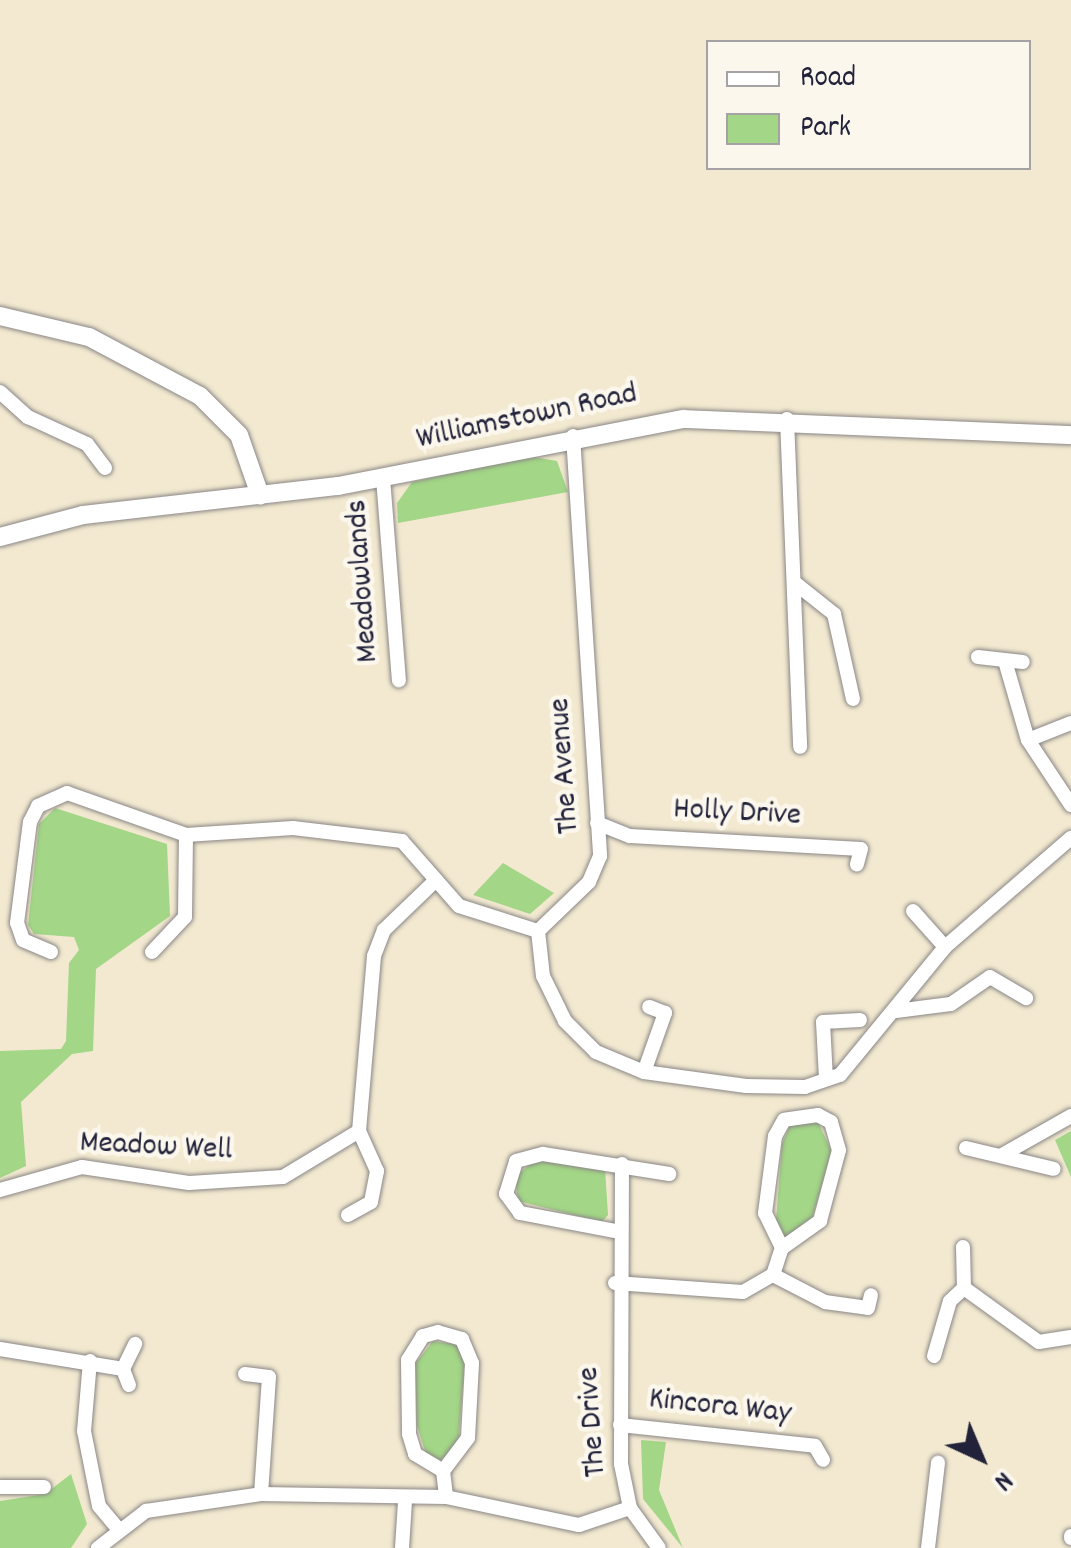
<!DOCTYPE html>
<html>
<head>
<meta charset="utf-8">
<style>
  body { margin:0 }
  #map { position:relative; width:1071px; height:1548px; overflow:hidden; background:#f2e9d0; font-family:Dekko,sans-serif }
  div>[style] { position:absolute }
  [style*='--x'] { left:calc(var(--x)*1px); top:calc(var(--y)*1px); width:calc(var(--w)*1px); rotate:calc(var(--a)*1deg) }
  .green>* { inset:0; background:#a3d686 }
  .roads { filter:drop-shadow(0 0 2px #8a8686) drop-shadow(0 0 2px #8a8686) }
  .minor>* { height:14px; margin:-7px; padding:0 7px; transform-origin:7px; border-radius:7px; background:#fff }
  .tertiary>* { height:18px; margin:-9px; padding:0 9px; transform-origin:9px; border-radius:9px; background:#fff }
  span { translate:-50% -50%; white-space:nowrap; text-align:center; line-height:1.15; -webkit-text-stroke:9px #fbf7ec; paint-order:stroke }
  .street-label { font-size:32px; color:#22223b }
  .legend { position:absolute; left:706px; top:40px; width:325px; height:130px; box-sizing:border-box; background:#fbf7ec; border:2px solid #a4a2a5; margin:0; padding:12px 18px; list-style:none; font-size:30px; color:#22223b }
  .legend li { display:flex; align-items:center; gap:20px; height:50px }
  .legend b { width:50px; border:2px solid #a4a2a5 }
  .north { position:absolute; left:931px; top:1408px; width:100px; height:100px; -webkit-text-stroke:8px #fbf7ec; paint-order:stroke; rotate:136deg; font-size:28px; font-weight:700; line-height:40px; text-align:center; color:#22223b }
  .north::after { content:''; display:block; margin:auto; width:35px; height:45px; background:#22223b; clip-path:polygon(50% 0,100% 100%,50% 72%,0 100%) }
</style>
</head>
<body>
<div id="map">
  <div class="green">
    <i style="clip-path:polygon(528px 456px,557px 461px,568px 492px,398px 523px,397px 503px,412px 482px)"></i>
    <i style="clip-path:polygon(55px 808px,167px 844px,170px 916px,96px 969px,93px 1051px,72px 1054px,21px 1102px,26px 1166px,0 1178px,0 1051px,61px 1049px,66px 1041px,69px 963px,79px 950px,74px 937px,34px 934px,28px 925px,39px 824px)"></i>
    <i style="clip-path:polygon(503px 863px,554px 893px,530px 914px,473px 895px)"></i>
    <i style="clip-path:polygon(818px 1122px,832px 1152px,810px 1225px,788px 1240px,775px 1233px,782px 1144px,790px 1125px)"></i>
    <i style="clip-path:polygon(1071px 1131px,1071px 1177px,1055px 1140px)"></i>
    <i style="clip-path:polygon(535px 1160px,605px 1168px,608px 1215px,602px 1222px,518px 1201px,515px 1177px)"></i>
    <i style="clip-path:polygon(433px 1341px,459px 1345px,465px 1359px,458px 1448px,440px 1460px,427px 1457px,417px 1426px,415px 1364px)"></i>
    <i style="clip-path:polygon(641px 1440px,666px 1442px,659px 1490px,683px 1548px,643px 1499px)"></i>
    <i style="clip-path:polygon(71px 1474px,87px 1524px,71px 1548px,0 1548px,0 1501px,45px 1494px)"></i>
  </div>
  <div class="roads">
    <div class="minor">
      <i style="--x:0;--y:392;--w:38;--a:42"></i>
      <i style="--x:28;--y:417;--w:65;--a:24.6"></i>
      <i style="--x:87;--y:444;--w:30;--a:53"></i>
      <i style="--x:787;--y:419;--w:328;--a:87.7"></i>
      <i style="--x:573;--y:436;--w:421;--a:86.3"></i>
      <i style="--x:600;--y:856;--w:28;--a:113"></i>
      <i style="--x:589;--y:882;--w:71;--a:136.1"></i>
      <i style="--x:538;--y:931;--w:45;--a:83.7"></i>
      <i style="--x:543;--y:976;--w:50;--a:63.9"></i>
      <i style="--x:565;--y:1021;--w:44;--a:45"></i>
      <i style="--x:596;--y:1052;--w:52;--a:22.6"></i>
      <i style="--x:644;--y:1072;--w:103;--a:7.8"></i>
      <i style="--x:746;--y:1086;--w:59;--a:1"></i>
      <i style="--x:805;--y:1087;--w:37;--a:-19"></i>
      <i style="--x:840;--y:1075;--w:166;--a:-50.6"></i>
      <i style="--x:945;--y:947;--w:167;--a:-40.9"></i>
      <i style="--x:383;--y:478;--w:203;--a:85.5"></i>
      <i style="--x:795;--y:583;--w:50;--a:38.5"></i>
      <i style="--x:834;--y:614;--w:87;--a:77.4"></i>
      <i style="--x:978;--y:657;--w:45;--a:6.3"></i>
      <i style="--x:1005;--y:661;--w:82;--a:73.8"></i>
      <i style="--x:1028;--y:740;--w:78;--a:56.5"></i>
      <i style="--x:1028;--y:740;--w:46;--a:-21.6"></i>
      <i style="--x:597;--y:823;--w:35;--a:22"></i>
      <i style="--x:630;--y:836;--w:231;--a:3.2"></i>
      <i style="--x:861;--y:849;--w:16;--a:105"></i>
      <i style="--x:913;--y:911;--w:48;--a:48.4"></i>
      <i style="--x:51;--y:952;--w:30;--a:-157"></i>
      <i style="--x:23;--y:940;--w:18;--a:-109"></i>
      <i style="--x:17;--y:923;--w:102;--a:-82.7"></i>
      <i style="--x:30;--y:822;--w:18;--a:-63"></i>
      <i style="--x:38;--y:806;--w:32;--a:-24"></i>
      <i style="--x:67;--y:793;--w:126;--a:19.4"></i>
      <i style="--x:186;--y:835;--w:107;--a:-3.7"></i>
      <i style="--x:293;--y:828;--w:110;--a:6.8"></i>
      <i style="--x:402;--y:841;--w:86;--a:48.8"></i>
      <i style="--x:459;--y:906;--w:83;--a:17.6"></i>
      <i style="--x:152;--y:952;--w:48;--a:-46.7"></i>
      <i style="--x:185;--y:917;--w:82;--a:-89.3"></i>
      <i style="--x:896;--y:1011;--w:55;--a:-7.3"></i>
      <i style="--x:951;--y:1004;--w:47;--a:-34.7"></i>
      <i style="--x:990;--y:977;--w:42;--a:30.3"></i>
      <i style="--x:644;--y:1072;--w:63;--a:-70.4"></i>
      <i style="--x:665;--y:1013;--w:17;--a:-159"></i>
      <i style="--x:826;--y:1079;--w:57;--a:-93"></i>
      <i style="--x:823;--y:1022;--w:37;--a:-3"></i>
      <i style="--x:966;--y:1148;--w:90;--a:13.4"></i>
      <i style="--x:1002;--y:1155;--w:79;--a:-29.5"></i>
      <i style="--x:622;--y:1164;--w:300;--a:90.2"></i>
      <i style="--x:621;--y:1464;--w:45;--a:78.4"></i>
      <i style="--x:630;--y:1508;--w:49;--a:54.1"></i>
      <i style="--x:0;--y:1190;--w:85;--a:-15.7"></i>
      <i style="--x:82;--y:1167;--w:108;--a:8.5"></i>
      <i style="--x:189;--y:1183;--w:94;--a:-3.7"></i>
      <i style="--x:283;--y:1177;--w:89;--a:-31.2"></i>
      <i style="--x:348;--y:1215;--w:26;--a:-29"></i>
      <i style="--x:371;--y:1202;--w:32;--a:-79"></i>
      <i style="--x:377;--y:1171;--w:44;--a:-114.2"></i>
      <i style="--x:359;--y:1131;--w:176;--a:-85.1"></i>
      <i style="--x:374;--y:956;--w:28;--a:-69"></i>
      <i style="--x:384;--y:930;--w:72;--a:-43.9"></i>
      <i style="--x:615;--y:1231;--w:97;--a:-169.3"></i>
      <i style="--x:520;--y:1213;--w:24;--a:-126"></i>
      <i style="--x:506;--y:1194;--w:34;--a:-73"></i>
      <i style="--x:516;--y:1161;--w:28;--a:-15"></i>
      <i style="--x:543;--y:1154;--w:128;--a:9"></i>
      <i style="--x:963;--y:1247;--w:41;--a:88.6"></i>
      <i style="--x:773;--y:1275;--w:59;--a:27.4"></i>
      <i style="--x:825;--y:1302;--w:43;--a:7.9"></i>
      <i style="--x:868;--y:1308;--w:13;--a:-77"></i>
      <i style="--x:615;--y:1283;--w:128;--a:4"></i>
      <i style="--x:743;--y:1292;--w:34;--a:-30"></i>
      <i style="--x:773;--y:1275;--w:28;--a:-72"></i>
      <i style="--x:782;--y:1248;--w:47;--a:-35.4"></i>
      <i style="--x:820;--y:1221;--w:73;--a:-75"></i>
      <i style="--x:839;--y:1150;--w:29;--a:-106"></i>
      <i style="--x:831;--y:1122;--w:15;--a:-152"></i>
      <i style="--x:818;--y:1115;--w:34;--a:172"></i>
      <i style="--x:784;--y:1120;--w:18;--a:119"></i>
      <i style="--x:775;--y:1136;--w:78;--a:97.4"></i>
      <i style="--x:765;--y:1213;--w:39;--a:64"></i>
      <i style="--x:964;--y:1288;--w:92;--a:35.8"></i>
      <i style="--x:1039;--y:1342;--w:32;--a:-9"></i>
      <i style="--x:0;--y:1349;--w:125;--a:9.2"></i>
      <i style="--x:934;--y:1356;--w:57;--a:-73.8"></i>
      <i style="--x:950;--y:1301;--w:19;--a:-43"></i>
      <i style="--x:90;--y:1361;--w:70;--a:94.9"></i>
      <i style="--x:84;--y:1431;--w:76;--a:78.7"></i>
      <i style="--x:99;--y:1506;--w:26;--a:50"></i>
      <i style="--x:245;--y:1374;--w:24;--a:7"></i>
      <i style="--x:269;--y:1377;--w:117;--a:93.9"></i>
      <i style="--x:129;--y:1385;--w:17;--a:-111"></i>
      <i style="--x:123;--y:1369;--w:28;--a:-64"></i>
      <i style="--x:620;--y:1425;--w:196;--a:6.1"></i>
      <i style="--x:815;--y:1446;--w:16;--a:60"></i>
      <i style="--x:443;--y:1471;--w:41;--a:-52.9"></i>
      <i style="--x:468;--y:1438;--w:75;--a:-86.9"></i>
      <i style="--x:472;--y:1363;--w:26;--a:-113"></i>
      <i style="--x:462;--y:1339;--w:25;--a:-164"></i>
      <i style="--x:438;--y:1332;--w:16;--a:165"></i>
      <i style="--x:423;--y:1336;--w:28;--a:122"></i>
      <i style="--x:408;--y:1360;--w:74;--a:89.2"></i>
      <i style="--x:409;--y:1434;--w:21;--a:73"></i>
      <i style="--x:415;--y:1454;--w:33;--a:31"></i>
      <i style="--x:443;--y:1471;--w:26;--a:83"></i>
      <i style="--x:0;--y:1487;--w:44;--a:0"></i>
      <i style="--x:1071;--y:1536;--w:2;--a:90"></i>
      <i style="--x:98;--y:1548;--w:61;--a:-37.6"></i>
      <i style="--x:146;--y:1511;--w:116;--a:-8.4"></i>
      <i style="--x:261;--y:1494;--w:185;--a:0.9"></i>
      <i style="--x:446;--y:1497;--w:136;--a:11.9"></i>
      <i style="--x:579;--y:1525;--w:54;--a:-18.4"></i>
      <i style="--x:402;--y:1548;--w:47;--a:-86.3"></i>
      <i style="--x:928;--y:1548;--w:86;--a:-83.3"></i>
    </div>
    <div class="tertiary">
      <i style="--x:0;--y:316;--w:91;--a:13.3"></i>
      <i style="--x:89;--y:337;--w:126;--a:28"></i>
      <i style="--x:200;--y:396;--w:55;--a:45"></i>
      <i style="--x:239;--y:435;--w:64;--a:70.7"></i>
      <i style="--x:0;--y:537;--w:86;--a:-14.8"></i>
      <i style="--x:83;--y:515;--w:257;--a:-6.5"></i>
      <i style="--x:338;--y:486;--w:352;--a:-11"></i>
      <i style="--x:684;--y:419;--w:387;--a:2.4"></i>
    </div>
  </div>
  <div class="street-label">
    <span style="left:527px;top:418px;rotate:-12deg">Williamstown Road</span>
    <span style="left:364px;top:581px;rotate:-94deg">Meadowlands</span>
    <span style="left:566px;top:766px;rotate:-94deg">The Avenue</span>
    <span style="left:737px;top:814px;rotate:3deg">Holly Drive</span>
    <span style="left:156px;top:1148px;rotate:3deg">Meadow Well</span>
    <span style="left:720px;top:1408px;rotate:6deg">Kincora Way</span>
    <span style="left:594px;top:1422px;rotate:-94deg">The Drive</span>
  </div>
  <ul class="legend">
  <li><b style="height:12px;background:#fff"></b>Road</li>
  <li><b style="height:28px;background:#a3d686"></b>Park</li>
  </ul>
  <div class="north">N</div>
</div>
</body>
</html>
